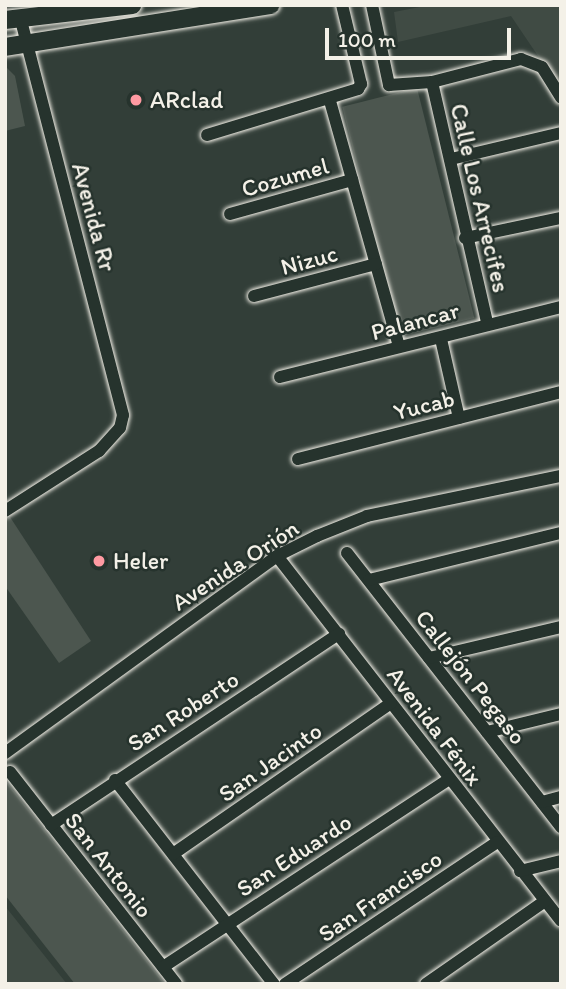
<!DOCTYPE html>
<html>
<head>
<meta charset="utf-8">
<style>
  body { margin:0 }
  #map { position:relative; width:566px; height:989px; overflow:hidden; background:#323e38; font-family:Itim,sans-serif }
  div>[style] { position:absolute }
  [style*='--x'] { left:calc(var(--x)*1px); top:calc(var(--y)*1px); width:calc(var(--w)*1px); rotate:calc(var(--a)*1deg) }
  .built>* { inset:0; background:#404b44 }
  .green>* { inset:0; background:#4c564f; transform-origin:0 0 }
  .roads { filter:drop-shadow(0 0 2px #f4f1e8) drop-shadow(0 0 2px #f4f1e8) }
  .minor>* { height:12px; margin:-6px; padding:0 6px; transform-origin:6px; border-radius:6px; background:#26332d }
  .secondary>* { height:18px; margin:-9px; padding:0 9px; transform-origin:9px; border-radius:9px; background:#26332d }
  .dots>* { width:19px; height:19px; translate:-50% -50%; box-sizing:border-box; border:4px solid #26332d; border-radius:50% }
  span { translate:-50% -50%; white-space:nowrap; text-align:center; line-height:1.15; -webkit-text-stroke:5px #26332d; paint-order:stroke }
  .poi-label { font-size:24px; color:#f4f1e8 }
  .left { translate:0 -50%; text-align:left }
  .street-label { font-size:24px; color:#f4f1e8 }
  .frame { position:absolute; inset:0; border:7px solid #f4f1e8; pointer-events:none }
  .scale { position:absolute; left:325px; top:28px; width:186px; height:32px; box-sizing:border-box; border:4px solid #f4f1e8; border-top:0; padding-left:9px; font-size:21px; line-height:24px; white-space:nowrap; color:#f4f1e8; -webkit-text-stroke:5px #26332d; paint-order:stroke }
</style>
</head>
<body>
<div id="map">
  <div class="built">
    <i style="clip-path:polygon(430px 5px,561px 5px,561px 90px,511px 16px,398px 42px,394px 12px)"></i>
    <i style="clip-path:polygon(5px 906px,67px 984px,5px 984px)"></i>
  </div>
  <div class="green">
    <i style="clip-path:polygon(5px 66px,15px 76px,25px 126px,5px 131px)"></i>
    <i style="left:417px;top:88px;width:237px;height:77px;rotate:76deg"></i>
    <i style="clip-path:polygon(10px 517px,91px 641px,59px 663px,5px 586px,5px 520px)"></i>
    <i style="clip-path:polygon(5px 780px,165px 984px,75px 984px,5px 895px)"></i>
  </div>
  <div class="roads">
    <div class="minor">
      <i style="--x:372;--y:5;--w:82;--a:78"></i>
      <i style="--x:389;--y:85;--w:43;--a:-4"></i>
      <i style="--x:432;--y:82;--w:92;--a:-14.5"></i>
      <i style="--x:521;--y:59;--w:22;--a:21"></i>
      <i style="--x:542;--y:67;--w:36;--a:58"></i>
      <i style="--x:432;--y:82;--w:247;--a:77.1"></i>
      <i style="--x:330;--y:101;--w:255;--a:74.3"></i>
      <i style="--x:207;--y:135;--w:158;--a:-16.9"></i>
      <i style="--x:358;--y:89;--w:6;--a:-59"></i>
      <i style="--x:361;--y:84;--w:81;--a:-103.5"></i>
      <i style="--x:451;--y:159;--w:113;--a:-13.3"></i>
      <i style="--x:230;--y:214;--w:127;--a:-15.6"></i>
      <i style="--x:465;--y:238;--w:98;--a:-11.8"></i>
      <i style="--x:254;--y:296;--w:126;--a:-14.7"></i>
      <i style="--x:441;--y:339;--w:81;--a:77.2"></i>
      <i style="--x:280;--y:377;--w:290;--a:-14"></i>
      <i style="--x:298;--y:459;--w:271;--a:-14.3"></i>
      <i style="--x:5;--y:511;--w:112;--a:-32.6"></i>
      <i style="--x:99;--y:451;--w:31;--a:-48"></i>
      <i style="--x:120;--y:428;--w:13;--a:-77"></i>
      <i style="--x:123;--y:415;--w:410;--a:-104.5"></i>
      <i style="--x:347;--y:553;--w:348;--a:52"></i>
      <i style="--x:277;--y:556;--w:462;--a:52.1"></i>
      <i style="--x:369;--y:580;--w:198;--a:-13.8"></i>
      <i style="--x:429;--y:658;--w:136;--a:-13.2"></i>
      <i style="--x:487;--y:732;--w:76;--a:-13.7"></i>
      <i style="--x:5;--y:753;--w:336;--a:-35.9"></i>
      <i style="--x:277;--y:556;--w:45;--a:-26.6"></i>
      <i style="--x:317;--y:536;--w:54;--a:-21.8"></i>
      <i style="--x:367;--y:516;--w:198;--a:-11.7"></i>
      <i style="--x:10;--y:772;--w:269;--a:51.9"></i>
      <i style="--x:115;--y:780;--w:259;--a:52.1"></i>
      <i style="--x:542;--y:802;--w:20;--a:-15"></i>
      <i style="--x:51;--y:825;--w:346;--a:-33.6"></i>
      <i style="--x:173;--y:854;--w:265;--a:-34.7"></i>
      <i style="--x:520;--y:871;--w:42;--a:-13.7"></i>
      <i style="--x:163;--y:967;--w:342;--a:-33.3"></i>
      <i style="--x:285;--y:984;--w:255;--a:-33.8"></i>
      <i style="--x:426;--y:984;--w:145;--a:-34.9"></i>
    </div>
    <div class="secondary">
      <i style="--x:5;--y:20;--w:128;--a:-6.7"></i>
      <i style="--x:5;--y:47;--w:269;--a:-9"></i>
    </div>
  </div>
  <div class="dots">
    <i style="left:136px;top:100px;background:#ff9aa2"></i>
    <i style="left:99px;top:561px;background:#ff9aa2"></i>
  </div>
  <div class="poi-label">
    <span class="left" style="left:150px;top:100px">ARclad</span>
    <span class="left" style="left:113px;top:561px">Heler</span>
  </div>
  <div class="street-label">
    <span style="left:285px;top:177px;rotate:-16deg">Cozumel</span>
    <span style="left:480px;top:198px;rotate:77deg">Calle Los Arrecifes</span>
    <span style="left:94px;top:217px;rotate:75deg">Avenida Rr</span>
    <span style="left:309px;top:260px;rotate:-15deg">Nizuc</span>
    <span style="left:415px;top:321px;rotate:-15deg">Palancar</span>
    <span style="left:424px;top:405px;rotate:-14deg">Yucab</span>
    <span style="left:235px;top:565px;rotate:-33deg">Avenida Orión</span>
    <span style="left:471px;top:677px;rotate:52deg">Callejón Pegaso</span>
    <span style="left:183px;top:711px;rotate:-33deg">San Roberto</span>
    <span style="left:435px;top:726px;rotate:53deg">Avenida Fénix</span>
    <span style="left:270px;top:762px;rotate:-35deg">San Jacinto</span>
    <span style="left:294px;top:855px;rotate:-33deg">San Eduardo</span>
    <span style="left:109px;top:865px;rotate:52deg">San Antonio</span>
    <span style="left:380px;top:896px;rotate:-34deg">San Francisco</span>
  </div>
  <div class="frame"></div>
  <div class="scale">100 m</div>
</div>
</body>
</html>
